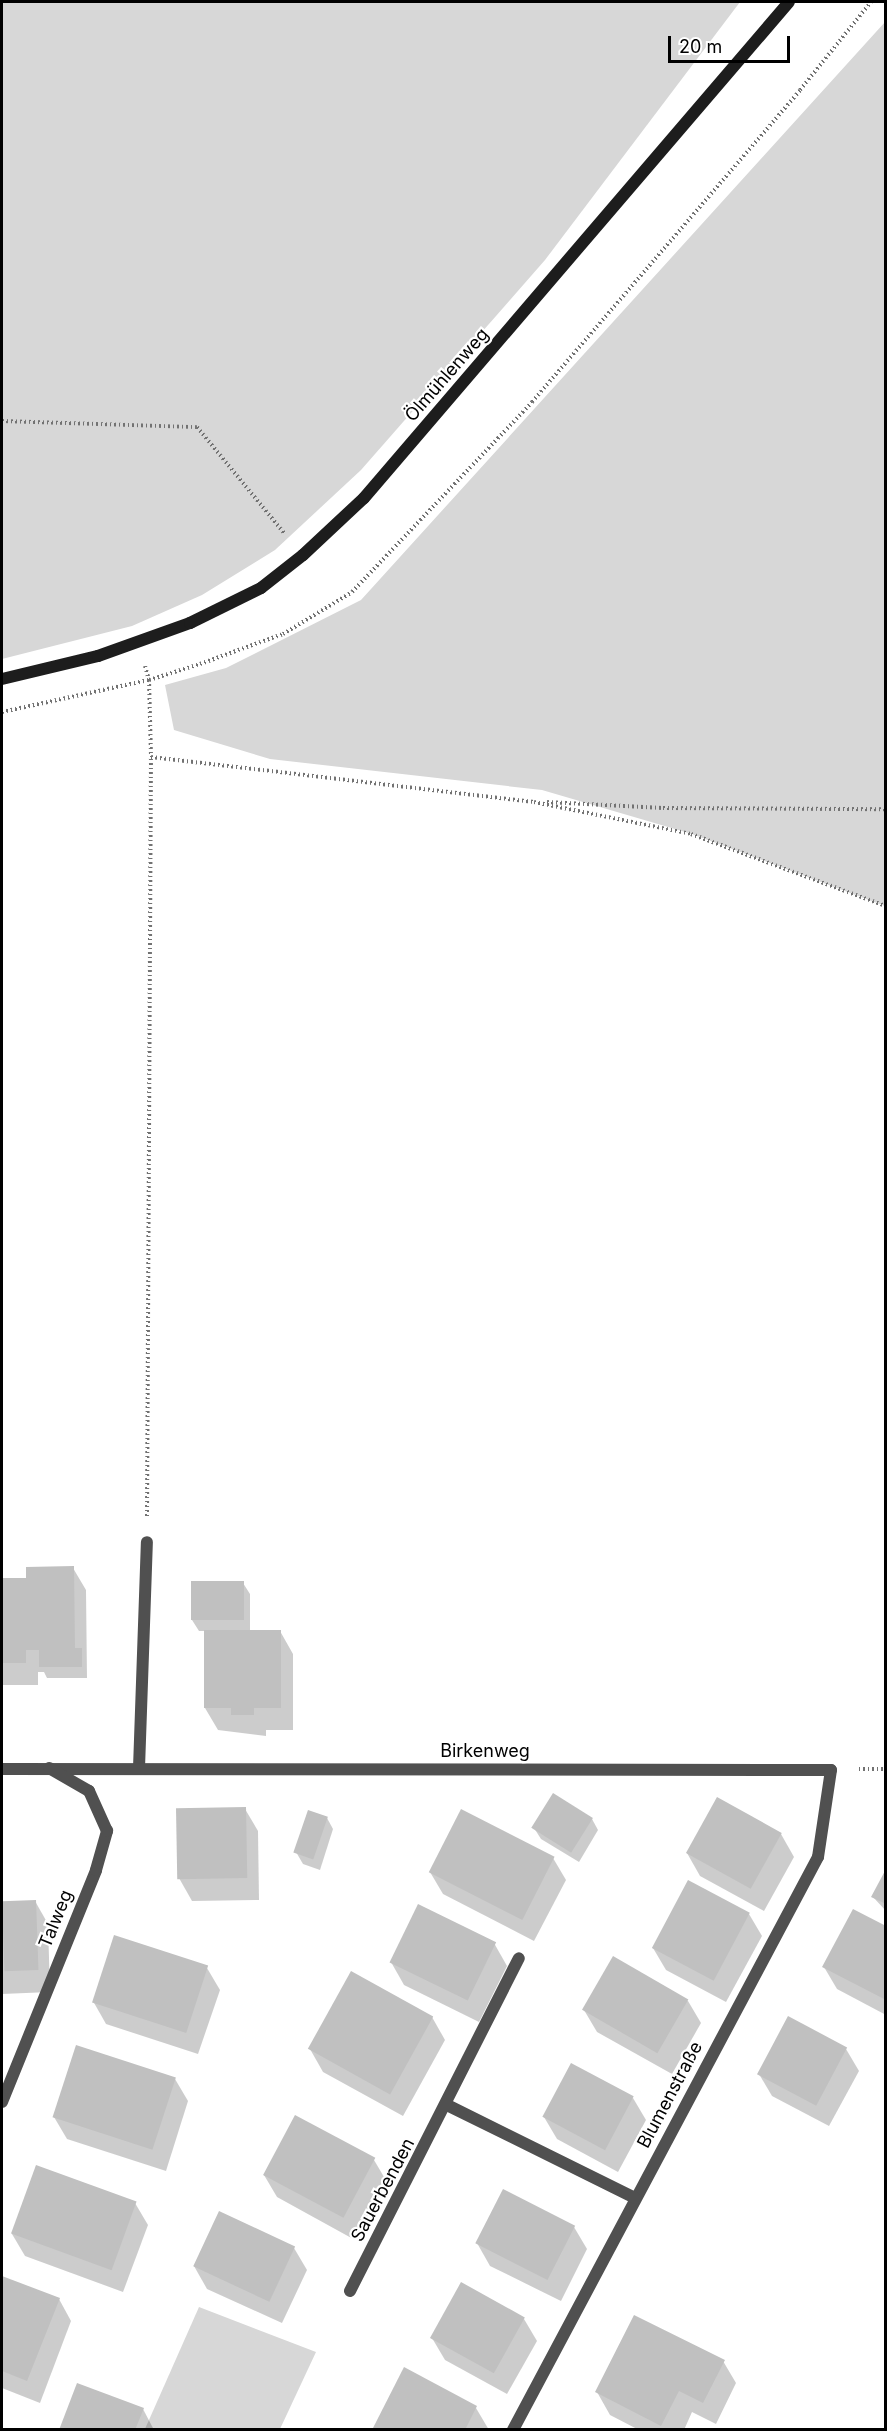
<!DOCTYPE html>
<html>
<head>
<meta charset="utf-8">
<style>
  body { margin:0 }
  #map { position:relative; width:887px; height:2431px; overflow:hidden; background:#fff; font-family:Inter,sans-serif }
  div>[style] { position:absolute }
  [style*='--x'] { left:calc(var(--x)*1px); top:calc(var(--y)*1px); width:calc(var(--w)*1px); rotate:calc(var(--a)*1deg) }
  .green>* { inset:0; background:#d7d7d7 }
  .shadow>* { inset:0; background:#0003 }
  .building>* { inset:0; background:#c0c0c0; transform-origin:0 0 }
  .path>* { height:4px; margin-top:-2px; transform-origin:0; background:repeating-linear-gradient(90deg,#727272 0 1.5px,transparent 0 4.5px) }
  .street>* { height:12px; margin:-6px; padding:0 6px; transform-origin:6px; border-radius:6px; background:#505050 }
  .secondary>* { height:12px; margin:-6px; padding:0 6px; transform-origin:6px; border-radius:6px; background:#1d1d1d }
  span { translate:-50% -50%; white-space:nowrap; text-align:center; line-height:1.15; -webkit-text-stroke:4.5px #fff; paint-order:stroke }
  .street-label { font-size:18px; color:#000 }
  .frame { position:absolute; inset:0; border:3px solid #000; pointer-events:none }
  .scale { position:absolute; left:668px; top:36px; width:122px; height:27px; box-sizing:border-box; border:3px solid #000; border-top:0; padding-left:8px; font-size:18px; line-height:21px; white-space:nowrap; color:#000; -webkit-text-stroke:4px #fff; paint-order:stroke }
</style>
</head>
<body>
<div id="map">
  <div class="green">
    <i style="clip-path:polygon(2px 2px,740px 2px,545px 260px,361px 470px,275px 550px,202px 595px,132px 626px,2px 659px)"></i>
    <i style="clip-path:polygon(885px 22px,885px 906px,692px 834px,542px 790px,270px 759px,174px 730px,165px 685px,226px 668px,361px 600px)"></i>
    <i style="clip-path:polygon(199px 2307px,316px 2352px,280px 2429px,145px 2429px)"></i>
  </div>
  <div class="shadow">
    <i style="clip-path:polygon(73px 1568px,86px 1590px,87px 1678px,47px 1678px,44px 1672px,38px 1672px,38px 1685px,2px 1685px,2px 1595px,27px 1580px)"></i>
    <i style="clip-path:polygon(243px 1583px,250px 1594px,250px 1631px,280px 1631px,293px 1654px,293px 1730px,266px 1730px,266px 1736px,218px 1730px,205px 1708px,205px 1631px,199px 1631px,192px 1620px)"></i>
    <i style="clip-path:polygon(245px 1809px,258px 1831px,259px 1900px,192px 1901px,179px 1878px)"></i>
    <i style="clip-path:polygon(327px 1818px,333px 1829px,320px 1870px,303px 1864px,296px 1852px)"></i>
    <i style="clip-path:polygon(592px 1819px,598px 1830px,579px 1862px,541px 1839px,534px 1828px)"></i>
    <i style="clip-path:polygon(781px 1834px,794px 1857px,764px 1911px,700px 1876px,687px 1853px)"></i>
    <i style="clip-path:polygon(553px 1858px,566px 1880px,534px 1941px,443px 1894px,430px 1872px)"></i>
    <i style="clip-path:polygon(886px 1872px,886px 1911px,873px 1897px)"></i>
    <i style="clip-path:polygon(35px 1901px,48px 1924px,50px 1992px,2px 1994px,2px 1903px)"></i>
    <i style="clip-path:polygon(749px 1914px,762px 1936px,726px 2002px,666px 1970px,653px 1948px)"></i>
    <i style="clip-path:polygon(886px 1928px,886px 2015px,837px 1989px,824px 1967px)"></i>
    <i style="clip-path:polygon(494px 1943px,507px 1966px,479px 2022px,404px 1985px,391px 1962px)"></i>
    <i style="clip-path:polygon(207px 1968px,220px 1990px,198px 2054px,106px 2024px,93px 2001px)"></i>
    <i style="clip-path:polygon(352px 1973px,432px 2017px,445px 2040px,403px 2116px,323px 2072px,310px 2049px)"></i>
    <i style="clip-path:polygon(688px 2001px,701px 2023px,672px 2074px,597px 2032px,584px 2010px)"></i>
    <i style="clip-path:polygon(846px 2049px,859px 2071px,829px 2126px,772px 2096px,759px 2074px)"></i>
    <i style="clip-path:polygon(175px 2079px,188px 2101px,166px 2171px,67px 2139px,54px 2117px)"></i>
    <i style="clip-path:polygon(633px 2098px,646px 2120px,618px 2172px,557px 2139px,544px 2117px)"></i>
    <i style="clip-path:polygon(374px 2160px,387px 2182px,355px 2240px,277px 2197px,264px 2175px)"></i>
    <i style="clip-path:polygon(135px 2203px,148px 2225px,123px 2292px,25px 2256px,12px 2234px)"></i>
    <i style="clip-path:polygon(574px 2227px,587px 2249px,561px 2301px,490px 2266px,477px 2243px)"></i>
    <i style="clip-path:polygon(294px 2248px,307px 2270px,282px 2323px,207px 2289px,194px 2266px)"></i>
    <i style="clip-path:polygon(2px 2277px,59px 2299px,71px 2321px,40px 2403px,2px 2388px)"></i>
    <i style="clip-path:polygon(524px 2319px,537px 2341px,507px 2394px,445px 2360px,432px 2338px)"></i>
    <i style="clip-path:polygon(723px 2361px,736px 2383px,716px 2424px,692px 2412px,684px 2430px,639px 2430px,610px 2415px,597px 2392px)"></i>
    <i style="clip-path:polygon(476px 2408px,489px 2430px,374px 2428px)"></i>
    <i style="clip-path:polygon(143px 2409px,154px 2430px,61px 2430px)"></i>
  </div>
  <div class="building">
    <i style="clip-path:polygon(74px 1566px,75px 1648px,82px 1648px,82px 1667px,39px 1667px,39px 1650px,26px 1650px,26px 1663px,2px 1663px,2px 1578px,26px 1578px,26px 1567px)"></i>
    <i style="left:244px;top:1581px;width:39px;height:53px;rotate:90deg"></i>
    <i style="clip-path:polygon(204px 1630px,281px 1630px,281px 1708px,254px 1708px,254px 1715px,231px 1715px,231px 1708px,204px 1708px)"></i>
    <i style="left:553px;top:1793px;width:47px;height:41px;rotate:32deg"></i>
    <i style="left:717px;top:1797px;width:74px;height:64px;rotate:29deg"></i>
    <i style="left:246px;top:1807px;width:71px;height:70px;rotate:89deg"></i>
    <i style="left:461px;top:1809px;width:105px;height:71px;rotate:27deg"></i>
    <i style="left:308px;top:1810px;width:21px;height:45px;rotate:19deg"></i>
    <i style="clip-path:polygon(886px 1869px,886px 1904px,871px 1897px)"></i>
    <i style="left:688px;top:1880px;width:70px;height:77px;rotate:28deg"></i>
    <i style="left:36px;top:1900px;width:70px;height:34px;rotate:88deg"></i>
    <i style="left:418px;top:1904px;width:87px;height:65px;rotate:26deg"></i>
    <i style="clip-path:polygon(853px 1909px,886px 1926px,886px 2000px,822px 1967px)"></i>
    <i style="left:114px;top:1935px;width:99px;height:71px;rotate:18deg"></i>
    <i style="left:613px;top:1956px;width:87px;height:62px;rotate:30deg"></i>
    <i style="left:351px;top:1971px;width:94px;height:89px;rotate:29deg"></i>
    <i style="left:788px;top:2016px;width:67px;height:66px;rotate:28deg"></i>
    <i style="left:76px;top:2045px;width:105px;height:76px;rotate:18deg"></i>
    <i style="left:571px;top:2063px;width:71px;height:61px;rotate:28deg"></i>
    <i style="left:295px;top:2115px;width:91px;height:68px;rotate:28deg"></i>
    <i style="left:36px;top:2165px;width:107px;height:73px;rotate:20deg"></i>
    <i style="left:503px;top:2189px;width:81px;height:61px;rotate:27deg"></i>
    <i style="left:219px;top:2211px;width:84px;height:61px;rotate:25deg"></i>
    <i style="clip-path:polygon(2px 2276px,60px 2298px,27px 2381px,2px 2371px)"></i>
    <i style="left:461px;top:2282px;width:73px;height:64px;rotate:29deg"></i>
    <i style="clip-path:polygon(634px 2315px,725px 2360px,703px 2403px,679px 2391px,661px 2426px,595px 2392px)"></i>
    <i style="clip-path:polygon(404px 2367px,477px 2406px,465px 2430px,373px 2428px)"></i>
    <i style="clip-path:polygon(77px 2383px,144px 2408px,135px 2430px,59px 2430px)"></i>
  </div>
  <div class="path">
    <i style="--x:2;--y:421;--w:195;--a:1.8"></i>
    <i style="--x:197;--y:427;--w:139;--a:50.6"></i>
    <i style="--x:145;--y:666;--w:15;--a:74"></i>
    <i style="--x:149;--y:680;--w:77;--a:88.5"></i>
    <i style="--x:151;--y:757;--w:386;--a:6.7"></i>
    <i style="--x:534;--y:802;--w:160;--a:11.5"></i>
    <i style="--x:691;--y:834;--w:208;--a:20.3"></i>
    <i style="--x:2;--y:712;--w:150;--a:-12.3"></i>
    <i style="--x:149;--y:680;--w:53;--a:-17.4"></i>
    <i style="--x:200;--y:664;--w:88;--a:-19.9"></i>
    <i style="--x:283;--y:634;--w:81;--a:-31.3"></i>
    <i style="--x:352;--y:592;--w:262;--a:-46.5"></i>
    <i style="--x:532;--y:402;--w:411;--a:-49.3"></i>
    <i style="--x:800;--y:90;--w:113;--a:-51.1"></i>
    <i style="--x:547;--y:802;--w:116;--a:3"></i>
    <i style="--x:663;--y:808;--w:223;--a:0.3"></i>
    <i style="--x:147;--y:1516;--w:759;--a:-89.7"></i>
    <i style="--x:859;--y:1769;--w:27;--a:0"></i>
  </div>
  <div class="street">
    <i style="--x:139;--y:1768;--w:226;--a:-88"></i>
    <i style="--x:2;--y:1769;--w:829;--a:0.07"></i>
    <i style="--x:831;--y:1770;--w:88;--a:98.5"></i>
    <i style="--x:818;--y:1857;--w:649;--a:118.03"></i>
    <i style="--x:2;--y:2102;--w:250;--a:-67.9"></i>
    <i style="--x:96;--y:1870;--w:41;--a:-74.2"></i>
    <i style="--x:107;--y:1831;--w:44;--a:-114.2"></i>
    <i style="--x:89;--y:1791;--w:46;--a:-150.1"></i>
    <i style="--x:447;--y:2105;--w:210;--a:26.3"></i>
    <i style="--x:350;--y:2291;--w:373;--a:-63.1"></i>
  </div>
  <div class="secondary">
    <i style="--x:2;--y:679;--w:99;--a:-13.5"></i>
    <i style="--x:98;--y:656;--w:98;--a:-19.7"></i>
    <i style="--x:190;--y:623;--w:79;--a:-26.2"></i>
    <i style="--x:261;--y:588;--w:53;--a:-38.2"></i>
    <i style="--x:303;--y:555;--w:83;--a:-43.1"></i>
    <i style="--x:364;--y:498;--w:653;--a:-49.41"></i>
  </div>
  <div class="street-label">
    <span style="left:447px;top:375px;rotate:-49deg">Ölmühlenweg</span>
    <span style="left:485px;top:1751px">Birkenweg</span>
    <span style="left:56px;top:1919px;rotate:-68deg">Talweg</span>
    <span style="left:670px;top:2095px;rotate:-62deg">Blumenstraße</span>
    <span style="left:383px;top:2190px;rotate:-62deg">Sauerbenden</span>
  </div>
  <div class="frame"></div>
  <div class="scale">20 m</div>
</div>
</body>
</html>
